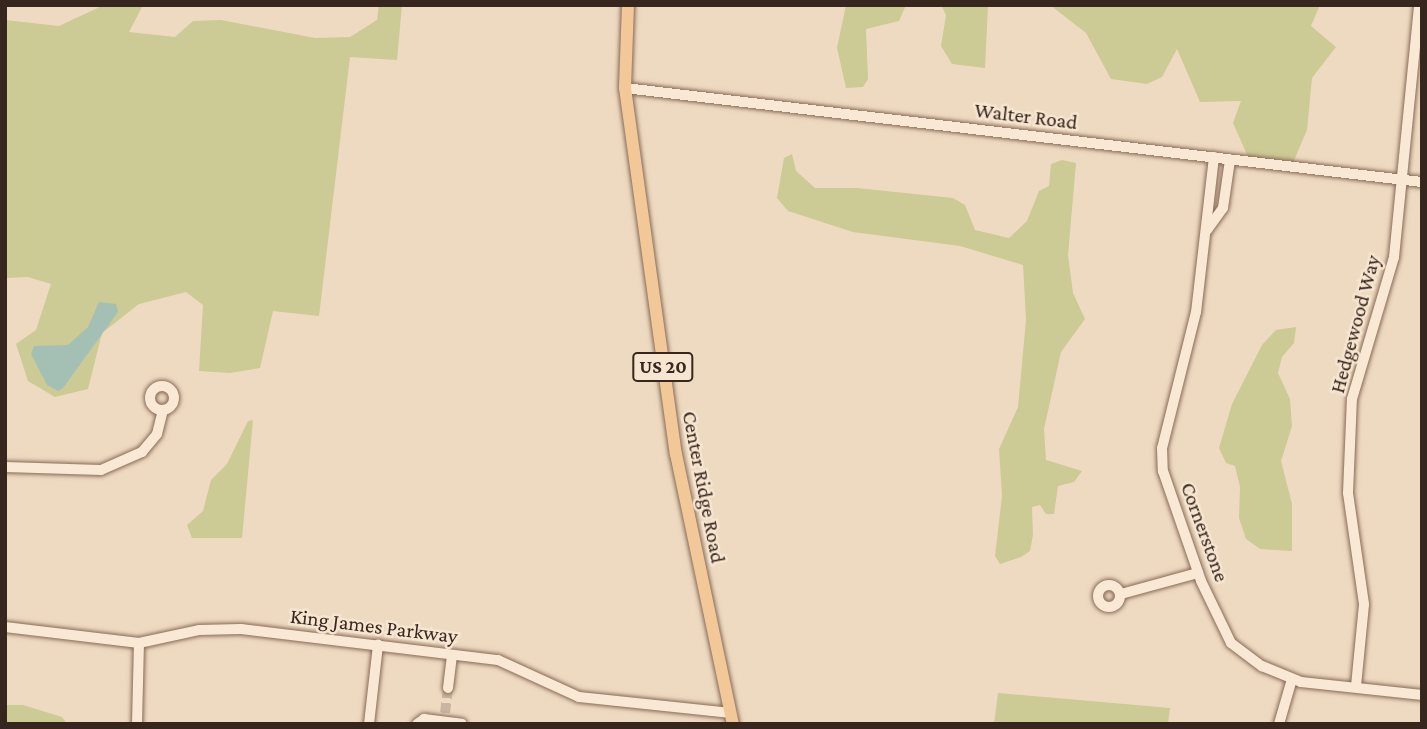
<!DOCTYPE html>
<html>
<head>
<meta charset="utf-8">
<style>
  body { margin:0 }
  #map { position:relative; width:1427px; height:729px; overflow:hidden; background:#eedac1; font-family:"Crimson Pro",serif }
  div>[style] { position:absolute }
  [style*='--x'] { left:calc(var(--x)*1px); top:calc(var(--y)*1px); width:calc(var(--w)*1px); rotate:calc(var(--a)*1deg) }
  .green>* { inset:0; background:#ccca95 }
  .water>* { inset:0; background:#a4c0b4 }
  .minor-tunnel>* { height:10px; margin-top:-5px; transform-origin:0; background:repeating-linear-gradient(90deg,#c9b6a0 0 10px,transparent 0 15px) }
  .roads { filter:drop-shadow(0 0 2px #886a58) drop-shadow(0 0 2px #886a58) }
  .minor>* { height:10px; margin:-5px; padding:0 5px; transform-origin:5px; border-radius:5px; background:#f9e8d4 }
  .minor>.ring { margin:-5px; padding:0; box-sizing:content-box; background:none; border:10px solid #f9e8d4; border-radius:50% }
  .major>* { height:12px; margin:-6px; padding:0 6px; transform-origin:6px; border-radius:6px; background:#f2c898 }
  span { translate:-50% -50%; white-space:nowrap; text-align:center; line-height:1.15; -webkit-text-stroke:5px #f6e5d0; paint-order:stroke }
  .shield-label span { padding:2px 5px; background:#f6e5d0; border:2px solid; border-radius:5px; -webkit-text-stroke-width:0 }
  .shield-label { font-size:19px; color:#37261d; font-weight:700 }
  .street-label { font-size:21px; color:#37261d }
  .frame { position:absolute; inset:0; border:7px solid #37261d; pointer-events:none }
</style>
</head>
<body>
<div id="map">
  <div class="green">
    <i style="clip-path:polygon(104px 5px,143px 5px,129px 32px,175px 37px,193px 21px,221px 20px,315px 38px,350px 37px,377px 20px,379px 5px,402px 5px,397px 60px,350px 57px,319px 316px,273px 311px,260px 368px,230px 373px,199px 371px,203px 305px,186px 292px,139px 304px,102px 333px,88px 389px,55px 397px,28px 381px,16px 344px,36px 330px,51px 284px,28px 277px,5px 278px,5px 20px,59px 26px)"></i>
    <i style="clip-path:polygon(846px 5px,906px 5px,899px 21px,866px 29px,868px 79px,863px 87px,846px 88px,837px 48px)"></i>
    <i style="clip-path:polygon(941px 5px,988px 5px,985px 68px,952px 64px,941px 46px,946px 15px)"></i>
    <i style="clip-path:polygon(1050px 5px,1320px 5px,1311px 26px,1336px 47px,1312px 78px,1307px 130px,1292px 165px,1249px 159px,1233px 123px,1241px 101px,1200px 102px,1177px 49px,1162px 77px,1147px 84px,1111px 79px,1086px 33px)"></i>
    <i style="clip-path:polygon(792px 154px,796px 171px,815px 188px,857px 188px,953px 198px,965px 205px,975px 230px,1009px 238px,1027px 221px,1039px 191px,1049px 186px,1051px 164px,1062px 160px,1076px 163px,1068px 255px,1073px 293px,1085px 319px,1061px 352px,1044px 429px,1046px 460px,1082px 471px,1074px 482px,1058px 486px,1054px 514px,1046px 514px,1040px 505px,1032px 507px,1033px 535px,1030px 551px,1021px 557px,1000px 564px,995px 556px,1002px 496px,999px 449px,1018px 407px,1026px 320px,1023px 265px,960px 246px,853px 232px,788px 211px,777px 198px,784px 158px)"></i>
    <i style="clip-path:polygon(1296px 327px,1294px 343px,1282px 357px,1278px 373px,1290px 399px,1292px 426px,1281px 461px,1292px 504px,1292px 551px,1260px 549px,1246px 539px,1239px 518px,1240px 487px,1235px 466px,1226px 463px,1219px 448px,1232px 404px,1262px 345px,1276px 330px)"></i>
    <i style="clip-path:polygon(253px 420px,242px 538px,192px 538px,187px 525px,203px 511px,211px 480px,227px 464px,248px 421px)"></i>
    <i style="clip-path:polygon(998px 693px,1170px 708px,1168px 724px,994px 724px)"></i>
    <i style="clip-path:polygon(5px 705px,23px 705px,62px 717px,67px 724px,5px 724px)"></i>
  </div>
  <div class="water">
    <i style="clip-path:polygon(99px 302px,116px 304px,118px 312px,63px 388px,58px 391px,47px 385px,31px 354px,34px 346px,68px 345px,88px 327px)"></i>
  </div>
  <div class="minor-tunnel">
    <i style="--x:445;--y:713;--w:25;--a:-83"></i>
  </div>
  <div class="roads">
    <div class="minor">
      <i style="--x:625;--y:88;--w:803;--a:6.73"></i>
      <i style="--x:1214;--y:157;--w:156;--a:96.6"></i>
      <i style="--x:1196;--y:312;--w:140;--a:104"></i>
      <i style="--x:1162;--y:448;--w:23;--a:88"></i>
      <i style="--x:1163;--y:471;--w:116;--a:70.9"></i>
      <i style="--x:1201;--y:581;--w:69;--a:64.2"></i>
      <i style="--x:1231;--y:643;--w:39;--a:37"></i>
      <i style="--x:1262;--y:666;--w:42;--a:22.3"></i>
      <i style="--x:1301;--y:682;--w:122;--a:6.1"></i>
      <i style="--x:1207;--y:230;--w:27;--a:-54"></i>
      <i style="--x:1223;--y:208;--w:49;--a:-81.7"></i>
      <i class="ring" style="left:150px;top:386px;width:14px;height:14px"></i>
      <i style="--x:5;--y:467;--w:96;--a:1.8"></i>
      <i style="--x:101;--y:470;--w:45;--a:-23.7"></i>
      <i style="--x:142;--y:452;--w:23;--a:-50"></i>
      <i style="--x:157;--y:434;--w:25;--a:-76"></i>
      <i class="ring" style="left:1098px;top:585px;width:12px;height:12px"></i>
      <i style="--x:1121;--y:594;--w:80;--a:-15.3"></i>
      <i style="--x:5;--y:627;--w:135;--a:6.8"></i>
      <i style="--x:139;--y:643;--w:61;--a:-12.2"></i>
      <i style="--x:199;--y:630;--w:42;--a:-1.4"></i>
      <i style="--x:241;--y:629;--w:259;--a:6.9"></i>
      <i style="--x:498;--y:660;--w:89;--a:24.6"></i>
      <i style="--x:579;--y:697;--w:153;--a:6"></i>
      <i style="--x:1356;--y:686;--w:82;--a:-84.4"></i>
      <i style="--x:1364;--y:604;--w:112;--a:-98.2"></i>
      <i style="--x:1348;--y:493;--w:94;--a:-87.6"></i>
      <i style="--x:1352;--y:399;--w:148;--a:-73.5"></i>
      <i style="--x:1394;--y:257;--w:253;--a:-84.3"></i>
      <i style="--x:448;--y:688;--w:33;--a:-83"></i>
      <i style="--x:137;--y:724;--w:81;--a:-88.6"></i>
      <i style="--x:369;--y:724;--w:80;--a:-83.5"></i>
      <i style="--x:417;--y:724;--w:9;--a:-36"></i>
      <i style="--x:424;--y:719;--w:38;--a:7"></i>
      <i style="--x:1279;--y:724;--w:47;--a:-73.9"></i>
    </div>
    <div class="major">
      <i style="--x:628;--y:5;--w:83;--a:92.1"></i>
      <i style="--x:625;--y:88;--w:370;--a:82.1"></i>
      <i style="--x:676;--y:454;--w:276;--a:78.1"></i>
    </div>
  </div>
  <div class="shield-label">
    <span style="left:663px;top:367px">US 20</span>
  </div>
  <div class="street-label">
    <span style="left:1026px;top:116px;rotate:7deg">Walter Road</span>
    <span style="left:1355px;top:324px;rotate:-75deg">Hedgewood Way</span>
    <span style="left:704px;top:487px;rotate:79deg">Center Ridge Road</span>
    <span style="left:1205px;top:532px;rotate:70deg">Cornerstone</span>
    <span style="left:374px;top:626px;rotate:7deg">King James Parkway</span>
  </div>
  <div class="frame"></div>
</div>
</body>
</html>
